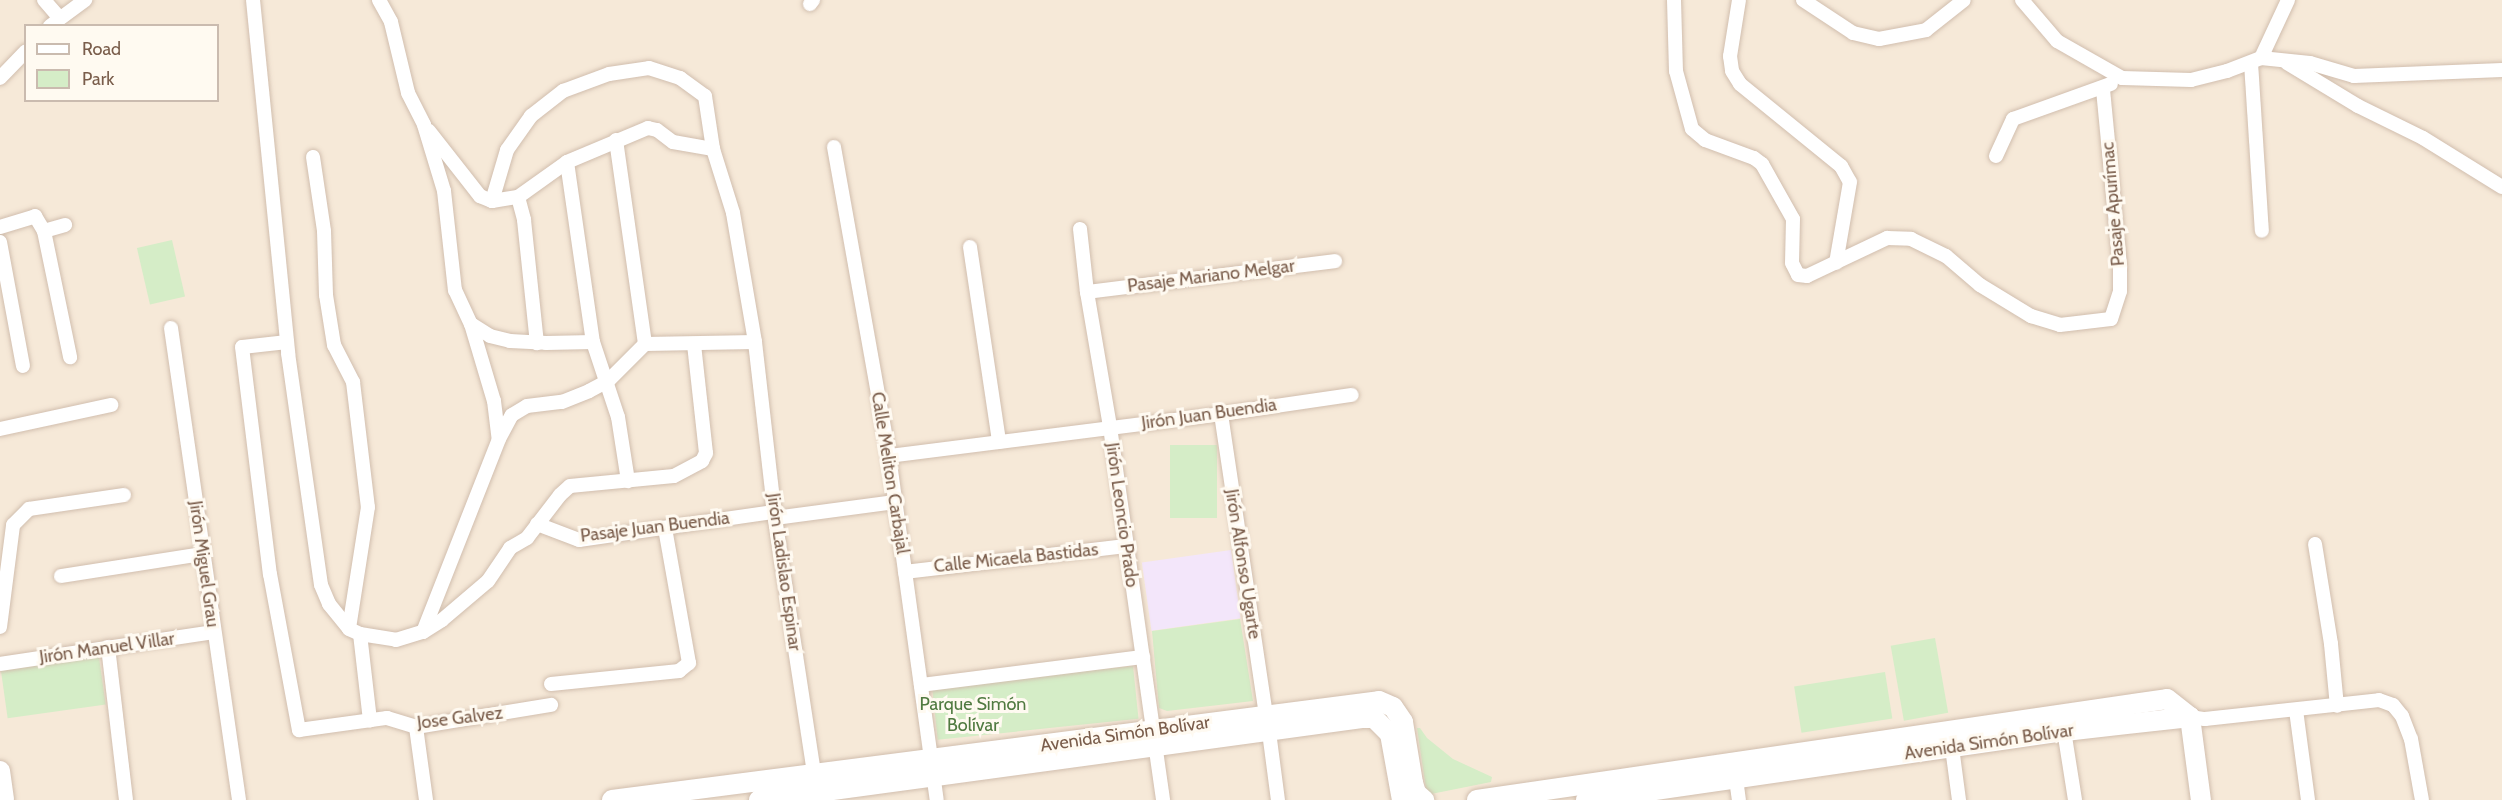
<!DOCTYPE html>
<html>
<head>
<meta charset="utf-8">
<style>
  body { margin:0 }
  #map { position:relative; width:2502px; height:800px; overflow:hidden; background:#fdf6ea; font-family:Cabin,sans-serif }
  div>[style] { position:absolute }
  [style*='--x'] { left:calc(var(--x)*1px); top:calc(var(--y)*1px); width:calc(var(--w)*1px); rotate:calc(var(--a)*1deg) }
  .residential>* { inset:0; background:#f6e9d8 }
  .education>* { inset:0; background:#f3e6fa; transform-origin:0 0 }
  .green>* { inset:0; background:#d5edc7; transform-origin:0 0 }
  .roads { filter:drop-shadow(0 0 2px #d1beae) drop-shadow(0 0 2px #d1beae) }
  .street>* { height:14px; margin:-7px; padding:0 7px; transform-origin:7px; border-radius:7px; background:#fff }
  .secondary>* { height:20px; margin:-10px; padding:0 10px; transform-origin:10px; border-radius:10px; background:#fff }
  span { translate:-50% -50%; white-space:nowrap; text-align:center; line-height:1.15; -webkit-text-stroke:6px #fffaf1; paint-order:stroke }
  .street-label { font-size:18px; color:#7a5d4b }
  .park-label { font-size:18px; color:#507a40 }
  .legend { position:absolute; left:24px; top:24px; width:195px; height:78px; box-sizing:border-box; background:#fffaf1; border:2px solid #cabbaf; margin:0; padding:8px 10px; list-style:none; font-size:18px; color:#7a5d4b }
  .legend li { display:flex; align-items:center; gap:12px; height:30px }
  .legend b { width:30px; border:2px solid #cabbaf }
</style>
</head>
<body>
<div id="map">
  <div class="residential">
    <i style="clip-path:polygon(evenodd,0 0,2502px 0,2502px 800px,0 800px,0 0,26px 26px,218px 26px,218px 100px,26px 100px,26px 26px)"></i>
  </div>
  <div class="education">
    <i style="left:1231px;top:550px;width:69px;height:90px;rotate:82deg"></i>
  </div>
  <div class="green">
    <i style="left:172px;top:240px;width:58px;height:36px;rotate:77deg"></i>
    <i style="left:1170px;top:445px;width:47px;height:73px"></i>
    <i style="clip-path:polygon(1240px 619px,1253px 701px,1167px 711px,1159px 708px,1152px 631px)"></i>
    <i style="left:1935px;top:638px;width:76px;height:45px;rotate:80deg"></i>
    <i style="left:99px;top:657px;width:48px;height:99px;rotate:82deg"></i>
    <i style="left:1133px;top:666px;width:53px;height:202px;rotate:84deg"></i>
    <i style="left:1885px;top:672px;width:47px;height:92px;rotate:81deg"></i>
    <i style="clip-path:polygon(1417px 728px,1420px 728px,1427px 738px,1453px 759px,1492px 777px,1491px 782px,1431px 794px,1426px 789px)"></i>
  </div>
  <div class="roads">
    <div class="street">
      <i style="--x:44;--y:0;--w:23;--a:49"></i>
      <i style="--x:253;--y:0;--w:355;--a:84.3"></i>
      <i style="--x:288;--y:353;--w:234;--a:81.9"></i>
      <i style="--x:321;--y:585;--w:21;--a:67"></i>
      <i style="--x:329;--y:604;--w:32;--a:51"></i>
      <i style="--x:349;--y:629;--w:12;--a:24"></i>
      <i style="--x:360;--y:634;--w:36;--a:9"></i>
      <i style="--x:396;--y:640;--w:28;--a:-17"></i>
      <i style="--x:423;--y:632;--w:22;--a:-32"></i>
      <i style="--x:442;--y:620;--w:60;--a:-40.3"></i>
      <i style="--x:488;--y:581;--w:40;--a:-56"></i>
      <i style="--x:510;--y:548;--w:20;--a:-30"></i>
      <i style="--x:527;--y:538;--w:54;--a:-52.5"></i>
      <i style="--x:560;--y:495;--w:13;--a:-42"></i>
      <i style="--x:570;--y:486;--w:104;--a:-5.5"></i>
      <i style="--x:674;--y:476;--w:32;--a:-28"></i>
      <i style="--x:702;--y:461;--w:9;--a:-63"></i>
      <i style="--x:706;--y:453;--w:109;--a:-96.3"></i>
      <i style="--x:379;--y:0;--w:25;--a:61"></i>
      <i style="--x:391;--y:22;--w:73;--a:76.5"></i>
      <i style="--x:408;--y:93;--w:36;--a:63"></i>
      <i style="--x:424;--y:125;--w:69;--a:73.1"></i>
      <i style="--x:444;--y:191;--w:100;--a:83.7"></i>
      <i style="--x:455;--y:290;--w:38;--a:65"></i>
      <i style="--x:471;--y:324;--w:80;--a:73.4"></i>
      <i style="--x:494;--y:401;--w:38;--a:83"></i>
      <i style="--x:1674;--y:0;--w:71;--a:88.4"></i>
      <i style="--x:1676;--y:71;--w:60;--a:74.6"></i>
      <i style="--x:1692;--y:129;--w:17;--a:40"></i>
      <i style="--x:1705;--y:140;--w:52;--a:20.2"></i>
      <i style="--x:1754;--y:158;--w:10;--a:37"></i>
      <i style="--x:1762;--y:164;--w:63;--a:60.6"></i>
      <i style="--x:1793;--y:219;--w:44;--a:91.3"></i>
      <i style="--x:1792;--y:263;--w:13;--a:63"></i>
      <i style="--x:1798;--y:275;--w:9;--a:6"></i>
      <i style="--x:1807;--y:276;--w:89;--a:-25.4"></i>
      <i style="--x:1887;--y:238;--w:24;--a:2"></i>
      <i style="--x:1911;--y:239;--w:39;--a:26"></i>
      <i style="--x:1946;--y:256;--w:45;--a:40.5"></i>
      <i style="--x:1980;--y:285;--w:60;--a:31.3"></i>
      <i style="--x:2031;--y:316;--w:30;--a:17"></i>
      <i style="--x:2060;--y:325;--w:51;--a:-6.7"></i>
      <i style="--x:2111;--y:319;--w:29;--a:-72"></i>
      <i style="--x:2120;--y:291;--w:25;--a:-90"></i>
      <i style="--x:2120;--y:266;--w:179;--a:-95.5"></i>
      <i style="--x:1739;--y:0;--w:57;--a:99.1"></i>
      <i style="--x:1730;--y:56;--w:15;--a:82"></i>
      <i style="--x:1732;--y:71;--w:15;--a:58"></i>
      <i style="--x:1740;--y:84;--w:130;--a:39.1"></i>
      <i style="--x:1841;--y:166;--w:18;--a:61"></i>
      <i style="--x:1850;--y:182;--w:82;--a:99.8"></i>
      <i style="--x:1803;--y:0;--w:60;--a:33.4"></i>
      <i style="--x:1853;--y:33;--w:27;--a:13"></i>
      <i style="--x:1879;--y:39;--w:48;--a:-10.8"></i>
      <i style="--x:1926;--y:30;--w:48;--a:-38.3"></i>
      <i style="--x:2022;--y:0;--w:54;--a:49.5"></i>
      <i style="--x:2057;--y:41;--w:75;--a:29.6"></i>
      <i style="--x:2122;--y:78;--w:69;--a:1.7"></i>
      <i style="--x:2191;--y:80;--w:37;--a:-14"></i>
      <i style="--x:2227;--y:71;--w:36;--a:-21"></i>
      <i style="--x:2261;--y:58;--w:49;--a:5.8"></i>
      <i style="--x:2310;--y:63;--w:46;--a:16.5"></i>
      <i style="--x:2354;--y:76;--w:148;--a:-2.3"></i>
      <i style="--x:810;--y:4;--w:5;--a:-53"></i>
      <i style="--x:50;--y:26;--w:44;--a:-36.6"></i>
      <i style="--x:2261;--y:58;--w:64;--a:-65"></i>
      <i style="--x:2251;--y:63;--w:168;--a:86.3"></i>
      <i style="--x:2287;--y:63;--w:83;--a:31.2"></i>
      <i style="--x:2358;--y:106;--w:72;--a:26.2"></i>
      <i style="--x:2423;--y:138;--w:93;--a:31.8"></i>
      <i style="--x:0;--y:78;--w:37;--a:-46"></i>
      <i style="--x:429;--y:131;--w:83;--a:51.9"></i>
      <i style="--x:480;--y:196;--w:13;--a:23"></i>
      <i style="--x:492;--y:201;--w:26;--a:-9"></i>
      <i style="--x:518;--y:197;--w:60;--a:-35.5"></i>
      <i style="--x:567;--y:162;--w:88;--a:-22.8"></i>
      <i style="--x:648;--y:128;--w:9;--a:13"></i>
      <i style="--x:657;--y:130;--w:20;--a:37"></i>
      <i style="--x:673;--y:142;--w:41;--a:9.9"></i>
      <i style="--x:616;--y:140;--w:206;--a:81.9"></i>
      <i style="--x:834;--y:147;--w:314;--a:79.9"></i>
      <i style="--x:889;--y:456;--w:347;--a:82.1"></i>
      <i style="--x:1996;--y:156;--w:41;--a:-65.3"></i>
      <i style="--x:2013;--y:119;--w:104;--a:-19.7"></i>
      <i style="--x:313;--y:157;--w:75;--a:81.5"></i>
      <i style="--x:324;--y:231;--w:64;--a:88.2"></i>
      <i style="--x:326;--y:295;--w:51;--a:80.9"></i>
      <i style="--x:334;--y:345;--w:42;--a:62.8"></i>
      <i style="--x:353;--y:382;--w:126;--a:83.2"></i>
      <i style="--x:368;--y:507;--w:123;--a:98.9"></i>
      <i style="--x:567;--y:162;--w:182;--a:81.8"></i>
      <i style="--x:593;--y:342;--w:79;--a:71.6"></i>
      <i style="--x:618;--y:417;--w:65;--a:81.1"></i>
      <i style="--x:518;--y:197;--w:24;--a:75"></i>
      <i style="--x:524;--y:220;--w:124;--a:84"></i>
      <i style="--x:492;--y:201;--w:53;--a:-73.6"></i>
      <i style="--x:507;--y:150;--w:42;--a:-54.8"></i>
      <i style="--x:531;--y:116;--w:41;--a:-38"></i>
      <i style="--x:563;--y:91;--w:49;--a:-20.3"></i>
      <i style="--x:609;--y:74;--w:40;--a:-8.5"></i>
      <i style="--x:649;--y:68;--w:33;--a:18"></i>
      <i style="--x:680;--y:78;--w:31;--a:36"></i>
      <i style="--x:705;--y:96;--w:54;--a:81.4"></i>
      <i style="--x:713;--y:149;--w:67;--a:72.6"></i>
      <i style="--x:733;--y:213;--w:131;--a:80.3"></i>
      <i style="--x:755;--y:342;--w:177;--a:83.5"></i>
      <i style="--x:775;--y:518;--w:265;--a:81.3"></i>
      <i style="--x:0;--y:227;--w:37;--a:-17"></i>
      <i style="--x:35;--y:216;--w:17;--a:59"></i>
      <i style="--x:44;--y:231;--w:22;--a:-16"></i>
      <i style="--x:1080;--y:229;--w:63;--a:83.7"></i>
      <i style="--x:1087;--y:292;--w:137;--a:80.3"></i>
      <i style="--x:1110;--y:427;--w:377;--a:81.9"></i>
      <i style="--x:44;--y:231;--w:129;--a:78.3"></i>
      <i style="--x:0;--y:242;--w:126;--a:79.5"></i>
      <i style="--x:970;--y:247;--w:197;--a:81.5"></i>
      <i style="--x:1087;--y:292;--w:250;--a:-7.1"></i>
      <i style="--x:471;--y:324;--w:22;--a:32"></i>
      <i style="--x:490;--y:336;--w:21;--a:14"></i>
      <i style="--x:510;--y:341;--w:36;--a:3"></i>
      <i style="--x:546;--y:343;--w:47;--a:-1.2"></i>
      <i style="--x:171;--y:328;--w:477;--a:81.8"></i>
      <i style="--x:287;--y:342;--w:45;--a:173.7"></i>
      <i style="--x:242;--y:347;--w:229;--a:83"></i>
      <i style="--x:270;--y:574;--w:159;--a:79.5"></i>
      <i style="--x:299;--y:730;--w:89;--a:-7.8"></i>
      <i style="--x:387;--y:718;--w:30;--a:17"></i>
      <i style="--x:416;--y:727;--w:137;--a:-9.3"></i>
      <i style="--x:1221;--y:414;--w:303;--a:81.5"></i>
      <i style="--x:0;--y:429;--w:114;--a:-12.2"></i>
      <i style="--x:889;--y:456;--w:335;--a:-7.2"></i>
      <i style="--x:1221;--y:414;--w:132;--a:-8.3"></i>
      <i style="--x:775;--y:518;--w:121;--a:-7.6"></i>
      <i style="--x:537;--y:524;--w:45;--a:20.9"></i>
      <i style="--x:579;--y:540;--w:197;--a:-8.2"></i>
      <i style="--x:2315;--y:544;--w:101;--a:80.9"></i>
      <i style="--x:2331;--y:644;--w:62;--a:84.5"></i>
      <i style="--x:905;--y:572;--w:224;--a:-6.7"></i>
      <i style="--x:61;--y:576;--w:143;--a:-8.9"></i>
      <i style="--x:0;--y:627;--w:103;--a:-82.7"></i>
      <i style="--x:13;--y:525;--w:23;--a:-45"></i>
      <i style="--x:29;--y:509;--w:96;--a:-8.4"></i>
      <i style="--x:423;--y:632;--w:207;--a:-68.5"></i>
      <i style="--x:499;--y:439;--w:27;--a:-62"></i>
      <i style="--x:512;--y:415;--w:17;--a:-31"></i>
      <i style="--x:527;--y:406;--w:35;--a:-7"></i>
      <i style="--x:562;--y:402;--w:29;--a:-22"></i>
      <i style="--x:589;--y:391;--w:21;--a:-28"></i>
      <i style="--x:608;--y:381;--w:52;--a:-45"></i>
      <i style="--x:645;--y:344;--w:110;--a:-1"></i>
      <i style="--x:360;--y:634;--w:87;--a:83.4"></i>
      <i style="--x:108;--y:647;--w:154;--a:83.3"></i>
      <i style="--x:0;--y:664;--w:216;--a:-8.5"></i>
      <i style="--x:551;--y:684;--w:129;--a:-5.8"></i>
      <i style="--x:679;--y:671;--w:13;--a:-39"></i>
      <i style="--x:689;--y:663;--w:137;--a:-100.1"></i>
      <i style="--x:921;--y:685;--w:224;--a:-7.2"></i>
      <i style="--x:2296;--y:710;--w:91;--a:82.4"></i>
      <i style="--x:2190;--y:717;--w:15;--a:8"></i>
      <i style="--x:2205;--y:719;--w:175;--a:-6.2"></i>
      <i style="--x:2379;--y:700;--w:15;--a:20"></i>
      <i style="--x:2393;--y:705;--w:14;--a:51"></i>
      <i style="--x:2402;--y:716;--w:25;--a:69"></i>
      <i style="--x:2411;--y:739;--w:62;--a:79.8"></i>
      <i style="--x:2063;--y:724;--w:77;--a:81"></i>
      <i style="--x:416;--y:727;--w:74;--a:82.2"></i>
      <i style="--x:1269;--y:732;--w:69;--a:82.5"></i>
      <i style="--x:1951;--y:740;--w:61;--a:82.4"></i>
      <i style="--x:1735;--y:772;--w:28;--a:82"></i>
    </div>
    <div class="secondary">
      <i style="--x:0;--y:771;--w:29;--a:82"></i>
      <i style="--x:612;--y:800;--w:773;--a:-7.35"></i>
      <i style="--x:1379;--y:701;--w:15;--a:23"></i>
      <i style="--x:1393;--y:707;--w:18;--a:56"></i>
      <i style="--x:1403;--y:722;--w:62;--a:80.7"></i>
      <i style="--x:1413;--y:783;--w:10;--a:73"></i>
      <i style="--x:1416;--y:793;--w:11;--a:41"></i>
      <i style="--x:759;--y:800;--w:610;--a:-7.73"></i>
      <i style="--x:1363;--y:718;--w:11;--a:0"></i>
      <i style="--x:1374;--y:718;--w:23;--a:45"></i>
      <i style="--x:1390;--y:734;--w:67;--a:79.7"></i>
      <i style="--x:1477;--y:800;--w:697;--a:-8.33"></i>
      <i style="--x:2167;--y:699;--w:29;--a:38"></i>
      <i style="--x:2190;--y:717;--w:84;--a:82.5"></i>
      <i style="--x:1586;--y:800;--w:484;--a:-8.2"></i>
      <i style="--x:2065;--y:731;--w:126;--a:-6.4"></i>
    </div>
  </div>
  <div class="street-label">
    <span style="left:2113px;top:204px;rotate:-95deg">Pasaje Apurímac</span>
    <span style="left:1211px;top:276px;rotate:-7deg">Pasaje Mariano Melgar</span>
    <span style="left:1209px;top:414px;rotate:-8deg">Jirón Juan Buendia</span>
    <span style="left:890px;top:473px;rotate:81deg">Calle Meliton Carbajal</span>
    <span style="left:1122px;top:515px;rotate:82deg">Jirón Leoncio Prado</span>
    <span style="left:655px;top:527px;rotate:-7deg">Pasaje Juan Buendia</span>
    <span style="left:1016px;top:558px;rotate:-6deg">Calle Micaela Bastidas</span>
    <span style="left:204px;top:564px;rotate:82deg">Jirón Miguel Grau</span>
    <span style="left:1243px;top:564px;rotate:81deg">Jirón Alfonso Ugarte</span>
    <span style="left:784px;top:572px;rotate:82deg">Jirón Ladislao Espinar</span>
    <span style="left:107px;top:648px;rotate:-8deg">Jirón Manuel Villar</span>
    <span style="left:460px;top:718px;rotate:-7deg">Jose Galvez</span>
    <span style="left:1125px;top:734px;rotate:-8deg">Avenida Simón Bolívar</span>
    <span style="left:1989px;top:742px;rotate:-8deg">Avenida Simón Bolívar</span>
  </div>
  <div class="park-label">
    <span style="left:973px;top:715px">Parque Simón<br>Bolívar</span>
  </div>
  <ul class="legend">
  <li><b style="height:8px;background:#fff"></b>Road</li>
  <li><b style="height:16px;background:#d5edc7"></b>Park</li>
  </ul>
</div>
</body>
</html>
